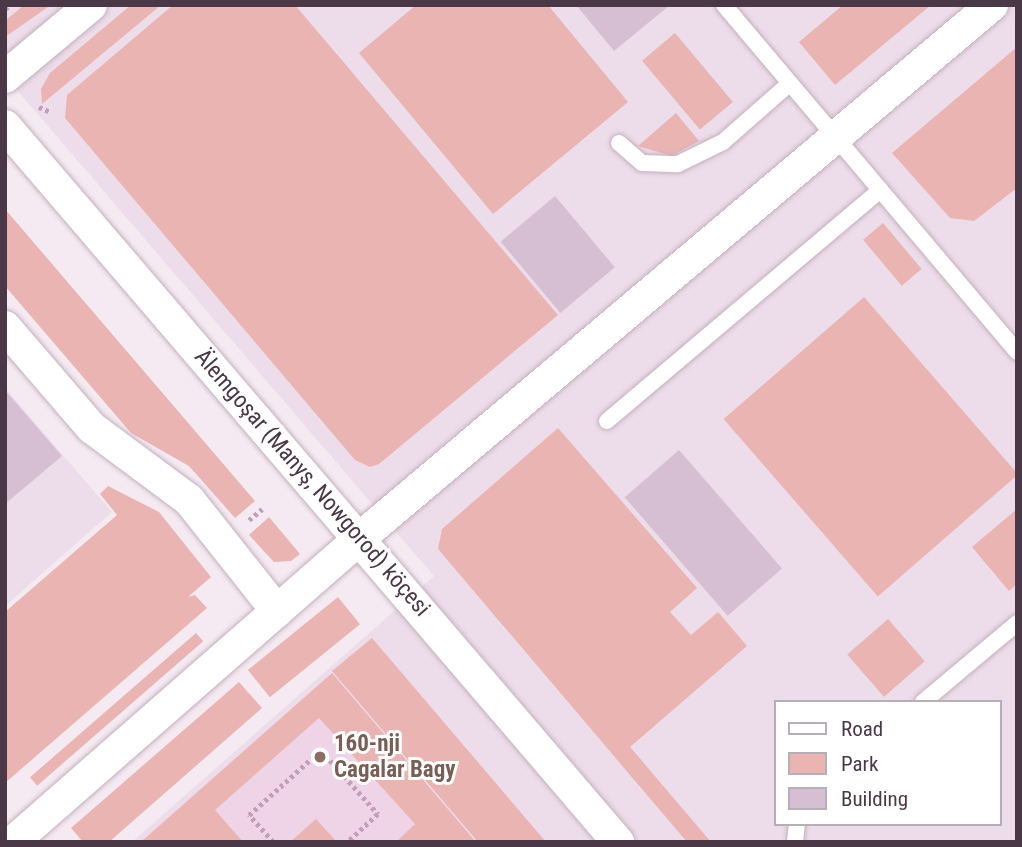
<!DOCTYPE html>
<html>
<head>
<meta charset="utf-8">
<style>
  body { margin:0 }
  #map { position:relative; width:1022px; height:847px; overflow:hidden; background:#f5eaf2; font-family:"Roboto Condensed",sans-serif }
  div>[style] { position:absolute }
  [style*='--x'] { left:calc(var(--x)*1px); top:calc(var(--y)*1px); width:calc(var(--w)*1px); rotate:calc(var(--a)*1deg) }
  .residential>* { inset:0; background:#eddce9 }
  .education>* { inset:0; background:#efd4e7 }
  .green>* { inset:0; background:#eab4b3; transform-origin:0 0 }
  .building>* { inset:0; background:#d7bfd3; transform-origin:0 0 }
  .path>* { height:4.5px; margin-top:-2.25px; transform-origin:0; background:repeating-linear-gradient(90deg,#c39dbb 0 3.5px,transparent 0 7px) }
  .roads { filter:drop-shadow(0 0 2px #c4afbf) drop-shadow(0 0 2px #c4afbf) }
  .service>* { height:16px; margin:-8px; padding:0 8px; transform-origin:8px; border-radius:8px; background:#fff }
  .minor>* { height:32px; margin:-16px; padding:0 16px; transform-origin:16px; border-radius:16px; background:#fff }
  .dots>* { width:19px; height:19px; translate:-50% -50%; box-sizing:border-box; border:4px solid #fff; border-radius:50% }
  span { translate:-50% -50%; white-space:nowrap; text-align:center; line-height:1.15; -webkit-text-stroke:6px #fff; paint-order:stroke }
  .street-label { font-size:23px; color:#4a3846 }
  .education-label { font-size:23px; color:#785e54; font-weight:700 }
  .left { translate:0 -50%; text-align:left }
  .frame { position:absolute; inset:0; border:7px solid #4a3846; pointer-events:none }
  .legend { position:absolute; left:774px; top:700px; width:228px; height:126px; box-sizing:border-box; background:#fff; border:2px solid #b7afb5; margin:0; padding:9px 12px; list-style:none; font-size:21px; color:#4a3846 }
  .legend li { display:flex; align-items:center; gap:14px; height:35px }
  .legend b { width:35px; border:2px solid #b7afb5 }
</style>
</head>
<body>
<div id="map">
  <div class="residential">
    <i style="clip-path:polygon(evenodd,5px 5px,1017px 5px,1017px 842px,132px 842px,434px 576px,5px 76px,5px 5px,775px 702px,999px 702px,999px 824px,775px 824px,775px 702px)"></i>
    <i style="clip-path:polygon(5px 388px,112px 512px,5px 606px)"></i>
  </div>
  <div class="education">
    <i style="clip-path:polygon(332px 673px,476px 842px,140px 842px)"></i>
  </div>
  <div class="green">
    <i style="clip-path:polygon(24px 5px,51px 5px,5px 37px,5px 21px)"></i>
    <i style="clip-path:polygon(131px 5px,161px 5px,42px 104px,41px 89px,50px 73px)"></i>
    <i style="clip-path:polygon(173px 5px,295px 5px,558px 315px,379px 464px,370px 467px,355px 460px,65px 118px,67px 95px)"></i>
    <i style="clip-path:polygon(416px 5px,548px 5px,628px 102px,493px 214px,359px 53px)"></i>
    <i style="clip-path:polygon(843px 5px,931px 5px,835px 85px,799px 42px)"></i>
    <i style="left:675px;top:33px;width:90px;height:43px;rotate:50deg"></i>
    <i style="clip-path:polygon(1017px 47px,1017px 188px,974px 221px,950px 218px,892px 153px)"></i>
    <i style="clip-path:polygon(676px 113px,699px 141px,672px 156px,638px 146px)"></i>
    <i style="clip-path:polygon(5px 209px,255px 501px,235px 518px,189px 466px,131px 433px,5px 286px)"></i>
    <i style="left:883px;top:223px;width:60px;height:26px;rotate:50deg"></i>
    <i style="left:864px;top:297px;width:235px;height:186px;rotate:49deg"></i>
    <i style="clip-path:polygon(558px 428px,697px 588px,670px 612px,691px 635px,718px 612px,747px 646px,630px 747px,711px 842px,687px 842px,438px 549px,442px 529px)"></i>
    <i style="clip-path:polygon(108px 486px,159px 512px,211px 577px,188px 597px,195px 595px,207px 608px,5px 783px,5px 612px,117px 515px,100px 494px)"></i>
    <i style="clip-path:polygon(1017px 509px,1017px 584px,1009px 591px,972px 547px)"></i>
    <i style="clip-path:polygon(269px 517px,300px 554px,291px 561px,274px 562px,249px 535px)"></i>
    <i style="left:338px;top:597px;width:35px;height:116px;rotate:51deg"></i>
    <i style="left:888px;top:619px;width:56px;height:54px;rotate:49deg"></i>
    <i style="left:196px;top:633px;width:11px;height:220px;rotate:49deg"></i>
    <i style="clip-path:polygon(372px 638px,546px 842px,478px 842px,332px 671px)"></i>
    <i style="clip-path:polygon(332px 673px,476px 842px,396px 842px,415px 824px,319px 718px,215px 810px,243px 842px,141px 842px)"></i>
    <i style="clip-path:polygon(239px 682px,262px 708px,109px 842px,83px 842px,71px 828px)"></i>
    <i style="clip-path:polygon(316px 819px,337px 842px,290px 842px)"></i>
  </div>
  <div class="building">
    <i style="clip-path:polygon(576px 5px,670px 5px,614px 51px)"></i>
    <i style="left:555px;top:196px;width:93px;height:71px;rotate:50deg"></i>
    <i style="clip-path:polygon(5px 390px,62px 456px,5px 504px)"></i>
    <i style="left:679px;top:450px;width:157px;height:72px;rotate:49deg"></i>
  </div>
  <div class="path">
    <i style="--x:5;--y:9;--w:6;--a:-39"></i>
    <i style="--x:39;--y:107;--w:13;--a:23"></i>
    <i style="--x:249;--y:520;--w:17;--a:-40"></i>
    <i style="--x:273;--y:842;--w:36;--a:-132"></i>
    <i style="--x:249;--y:815;--w:97;--a:-42.1"></i>
    <i style="--x:321;--y:750;--w:86;--a:48.3"></i>
    <i style="--x:378;--y:814;--w:41;--a:137"></i>
  </div>
  <div class="roads">
    <div class="service">
      <i style="--x:724;--y:5;--w:454;--a:49.8"></i>
      <i style="--x:619;--y:143;--w:30;--a:41"></i>
      <i style="--x:642;--y:163;--w:36;--a:2"></i>
      <i style="--x:678;--y:164;--w:50;--a:-26.1"></i>
      <i style="--x:723;--y:142;--w:89;--a:-41.4"></i>
      <i style="--x:607;--y:421;--w:358;--a:-40.2"></i>
      <i style="--x:923;--y:702;--w:123;--a:-40"></i>
      <i style="--x:795;--y:842;--w:18;--a:-84"></i>
    </div>
    <div class="minor">
      <i style="--x:5;--y:77;--w:112;--a:-39.9"></i>
      <i style="--x:5;--y:126;--w:943;--a:49.43"></i>
      <i style="--x:5;--y:327;--w:133;--a:49.3"></i>
      <i style="--x:92;--y:428;--w:121;--a:36.6"></i>
      <i style="--x:189;--y:500;--w:142;--a:51.6"></i>
      <i style="--x:13;--y:842;--w:461;--a:-41.2"></i>
      <i style="--x:360;--y:538;--w:827;--a:-40.14"></i>
    </div>
  </div>
  <div class="dots">
    <i style="left:320px;top:757px;background:#8d6e63"></i>
  </div>
  <div class="street-label">
    <span style="left:312px;top:483px;rotate:49deg">Älemgoşar (Manyş, Nowgorod) köçesi</span>
  </div>
  <div class="education-label">
    <span class="left" style="left:334px;top:757px">160-nji<br>Cagalar Bagy</span>
  </div>
  <div class="frame"></div>
  <ul class="legend">
  <li><b style="height:9px;background:#fff"></b>Road</li>
  <li><b style="height:19px;background:#eab4b3"></b>Park</li>
  <li><b style="height:19px;background:#d7bfd3"></b>Building</li>
  </ul>
</div>
</body>
</html>
